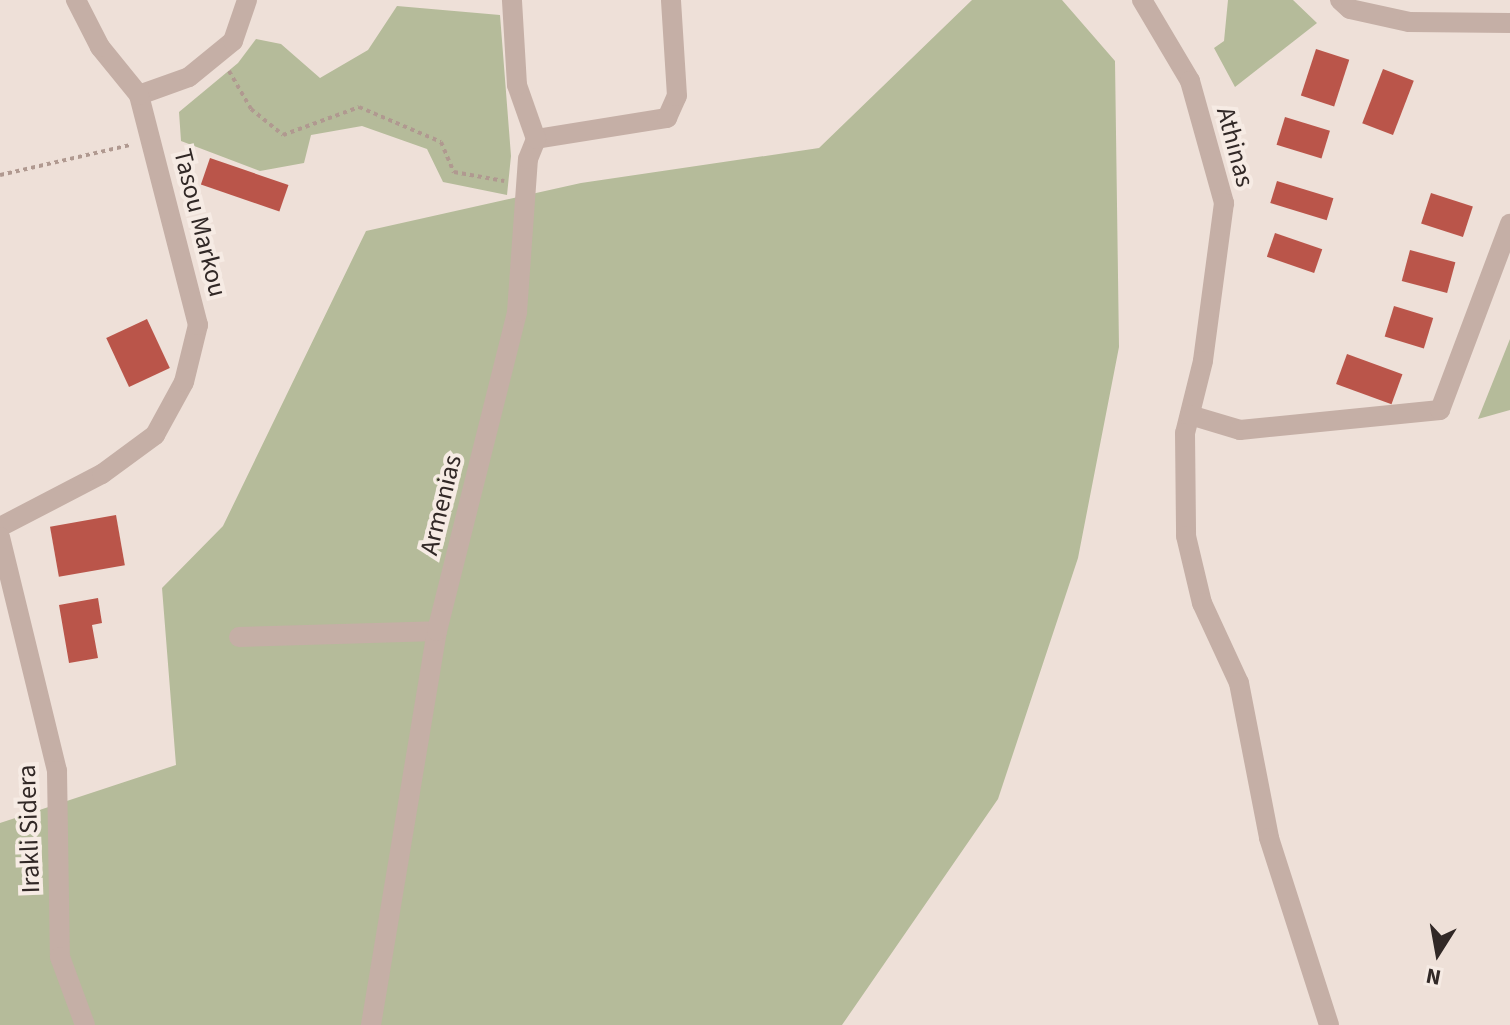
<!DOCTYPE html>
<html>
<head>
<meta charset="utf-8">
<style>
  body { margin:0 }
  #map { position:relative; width:1510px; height:1025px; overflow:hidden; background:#eee0d8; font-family:"Source Sans 3",sans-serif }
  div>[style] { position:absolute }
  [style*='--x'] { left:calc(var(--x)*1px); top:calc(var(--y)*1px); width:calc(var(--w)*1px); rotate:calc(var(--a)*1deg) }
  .green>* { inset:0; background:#b5bb9a }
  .building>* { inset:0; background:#ba554a; transform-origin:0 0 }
  .path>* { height:4px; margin-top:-2px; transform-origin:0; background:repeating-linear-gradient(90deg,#b09990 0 4px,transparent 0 8px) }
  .street>* { height:20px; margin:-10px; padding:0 10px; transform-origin:10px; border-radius:10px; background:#c5afa6 }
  span { translate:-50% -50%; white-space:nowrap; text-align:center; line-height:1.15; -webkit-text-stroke:8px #f6ebe4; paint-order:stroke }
  .street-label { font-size:26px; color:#312826 }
  .north { position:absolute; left:1398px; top:913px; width:80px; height:80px; -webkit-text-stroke:6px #f6ebe4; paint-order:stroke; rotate:191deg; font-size:22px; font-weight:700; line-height:32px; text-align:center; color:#312826 }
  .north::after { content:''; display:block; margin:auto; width:28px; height:36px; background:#312826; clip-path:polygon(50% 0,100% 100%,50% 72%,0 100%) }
</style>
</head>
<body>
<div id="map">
  <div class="green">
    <i style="clip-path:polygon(972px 0,1062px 0,1115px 61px,1119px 347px,1078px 558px,998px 799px,842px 1025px,0 1025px,0 823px,176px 765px,162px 588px,223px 526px,366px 231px,581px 183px,819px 148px)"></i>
    <i style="clip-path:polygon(1228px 0,1293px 0,1317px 23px,1235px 87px,1214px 48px,1224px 41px)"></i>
    <i style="clip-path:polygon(397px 6px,500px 15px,511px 156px,507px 195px,443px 182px,427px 149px,362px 126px,311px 135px,304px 163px,260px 171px,181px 141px,179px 112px,238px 63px,256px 39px,281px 44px,320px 78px,368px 50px)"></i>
    <i style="clip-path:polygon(1510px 339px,1510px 410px,1478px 419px)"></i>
  </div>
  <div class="building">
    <i style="left:1316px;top:49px;width:35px;height:49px;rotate:18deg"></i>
    <i style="left:1383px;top:69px;width:33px;height:58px;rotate:21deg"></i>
    <i style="left:1285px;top:117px;width:47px;height:29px;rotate:17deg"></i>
    <i style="left:210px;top:158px;width:83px;height:28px;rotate:19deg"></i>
    <i style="left:1277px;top:181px;width:59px;height:23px;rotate:17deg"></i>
    <i style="left:1431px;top:193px;width:44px;height:32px;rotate:18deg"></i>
    <i style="left:1275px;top:233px;width:50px;height:25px;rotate:19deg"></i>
    <i style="left:1410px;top:250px;width:47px;height:32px;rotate:15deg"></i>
    <i style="left:1394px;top:306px;width:41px;height:32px;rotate:17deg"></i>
    <i style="left:147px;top:319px;width:54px;height:45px;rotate:65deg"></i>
    <i style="left:1347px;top:354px;width:59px;height:32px;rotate:20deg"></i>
    <i style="left:116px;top:515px;width:51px;height:67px;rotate:80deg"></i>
    <i style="clip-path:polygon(98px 598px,102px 623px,92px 625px,98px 658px,69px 663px,59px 605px)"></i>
  </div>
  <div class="path">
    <i style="--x:229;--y:71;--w:44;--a:59.9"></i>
    <i style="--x:251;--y:109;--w:41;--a:39.1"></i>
    <i style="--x:283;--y:135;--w:81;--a:-20.2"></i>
    <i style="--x:359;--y:107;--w:89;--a:23.1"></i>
    <i style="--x:441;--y:142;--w:33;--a:67"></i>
    <i style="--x:454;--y:172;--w:51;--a:10.2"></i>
    <i style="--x:0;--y:175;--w:133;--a:-13"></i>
  </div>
  <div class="street">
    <i style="--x:1142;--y:0;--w:94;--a:59.3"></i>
    <i style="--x:1190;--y:81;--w:127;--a:74.4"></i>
    <i style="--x:1224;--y:203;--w:159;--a:97.6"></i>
    <i style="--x:1203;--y:361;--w:74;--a:104"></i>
    <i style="--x:1185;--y:433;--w:103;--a:89.4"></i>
    <i style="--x:1186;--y:536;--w:69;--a:76.6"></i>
    <i style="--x:1202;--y:603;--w:88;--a:65.2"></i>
    <i style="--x:1239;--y:683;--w:158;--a:79"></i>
    <i style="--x:1269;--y:838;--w:196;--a:72.2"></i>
    <i style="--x:1340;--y:0;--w:13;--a:42"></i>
    <i style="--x:1350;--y:9;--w:60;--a:12.4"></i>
    <i style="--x:1409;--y:22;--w:101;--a:0.6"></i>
    <i style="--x:139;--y:95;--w:53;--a:-19.8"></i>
    <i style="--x:189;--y:77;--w:57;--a:-39.3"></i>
    <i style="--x:233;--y:41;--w:43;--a:-71.1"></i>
    <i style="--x:536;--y:139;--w:133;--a:-9.1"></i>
    <i style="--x:667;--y:118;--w:24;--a:-66"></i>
    <i style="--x:677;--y:96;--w:96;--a:-93.6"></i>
    <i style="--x:1190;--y:415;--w:52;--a:16.7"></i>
    <i style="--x:1240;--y:430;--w:201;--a:-5.7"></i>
    <i style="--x:1440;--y:410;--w:199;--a:-69.4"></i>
    <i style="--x:0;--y:527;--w:115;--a:-27.5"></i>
    <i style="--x:102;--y:474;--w:66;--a:-36.3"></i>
    <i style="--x:155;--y:435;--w:60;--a:-61.3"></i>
    <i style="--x:184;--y:382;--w:59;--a:-76.2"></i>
    <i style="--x:198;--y:325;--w:237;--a:-104.4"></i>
    <i style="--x:139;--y:95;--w:62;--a:-129.1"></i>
    <i style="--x:100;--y:47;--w:53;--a:-117.1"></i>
    <i style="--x:0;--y:537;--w:241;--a:76.3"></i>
    <i style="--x:57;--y:771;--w:186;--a:89.1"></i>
    <i style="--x:60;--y:957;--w:72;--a:69.8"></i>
    <i style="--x:239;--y:637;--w:198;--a:-1.7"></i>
    <i style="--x:371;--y:1025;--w:399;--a:-80.5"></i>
    <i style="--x:437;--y:631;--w:329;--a:-75.9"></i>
    <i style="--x:517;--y:312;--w:153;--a:-85.9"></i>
    <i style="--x:528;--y:159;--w:22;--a:-68"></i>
    <i style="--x:536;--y:139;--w:57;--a:-109.4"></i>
    <i style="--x:517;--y:85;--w:85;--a:-93.4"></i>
  </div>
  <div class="street-label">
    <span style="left:1235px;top:147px;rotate:75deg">Athinas</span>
    <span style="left:200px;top:223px;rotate:76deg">Tasou Markou</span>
    <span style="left:441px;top:505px;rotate:-76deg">Armenias</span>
    <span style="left:29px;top:829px;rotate:-92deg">Irakli Sidera</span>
  </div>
  <div class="north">N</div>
</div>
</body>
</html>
